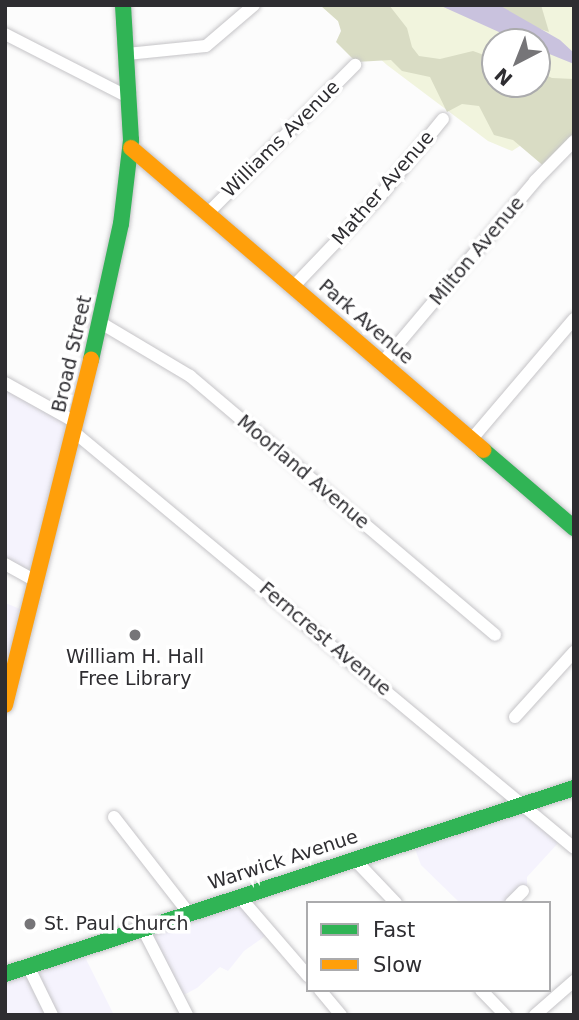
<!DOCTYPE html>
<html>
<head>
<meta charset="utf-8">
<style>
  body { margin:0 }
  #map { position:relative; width:579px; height:1020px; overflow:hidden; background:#fcfcfc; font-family:"DejaVu Sans",sans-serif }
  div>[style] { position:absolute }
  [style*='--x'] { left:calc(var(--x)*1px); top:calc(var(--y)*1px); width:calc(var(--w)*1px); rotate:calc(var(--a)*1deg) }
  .built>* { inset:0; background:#f5f3fd }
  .green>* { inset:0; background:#f1f4dd }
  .forest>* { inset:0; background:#d9dcc4 }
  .water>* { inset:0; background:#c9c2de }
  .roads { filter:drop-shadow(0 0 2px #c5c4c7) drop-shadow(0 0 2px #c5c4c7) }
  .street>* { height:12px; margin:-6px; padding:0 6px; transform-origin:6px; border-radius:6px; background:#fff }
  .fast>* { height:16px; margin:-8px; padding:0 8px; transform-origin:8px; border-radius:8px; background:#30b455 }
  .slow>* { height:16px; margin:-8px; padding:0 8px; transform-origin:8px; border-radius:8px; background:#ff9f0a }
  .dots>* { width:19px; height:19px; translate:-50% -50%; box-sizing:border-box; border:4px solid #fff; border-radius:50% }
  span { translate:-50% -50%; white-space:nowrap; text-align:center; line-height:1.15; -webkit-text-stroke:7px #fff; paint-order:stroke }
  .street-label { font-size:19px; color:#2e2d31 }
  .poi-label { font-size:19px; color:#2e2d31 }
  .left { translate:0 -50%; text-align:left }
  .frame { position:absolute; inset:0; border:7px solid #2e2d31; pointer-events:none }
  .legend { position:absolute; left:306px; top:901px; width:245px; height:91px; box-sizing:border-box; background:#fff; border:2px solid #ababad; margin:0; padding:9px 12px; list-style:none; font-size:21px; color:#2e2d31 }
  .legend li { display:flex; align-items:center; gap:14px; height:35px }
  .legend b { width:35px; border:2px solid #ababad }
  .north { position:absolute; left:481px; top:28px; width:70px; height:70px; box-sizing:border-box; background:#fff; border:2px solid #ababad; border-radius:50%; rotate:222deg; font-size:19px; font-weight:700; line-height:28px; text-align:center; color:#2e2d31 }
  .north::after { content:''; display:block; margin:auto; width:24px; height:32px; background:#767578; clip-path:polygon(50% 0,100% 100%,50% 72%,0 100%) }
</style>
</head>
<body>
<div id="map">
  <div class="built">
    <i style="clip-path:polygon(5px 385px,71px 421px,36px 581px,5px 563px)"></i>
    <i style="clip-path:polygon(5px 603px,28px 612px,5px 701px)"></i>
    <i style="clip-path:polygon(521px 805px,560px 841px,527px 877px,527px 887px,511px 903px,460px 903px,421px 865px,412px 841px)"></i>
    <i style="clip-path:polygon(233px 897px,268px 934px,244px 951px,228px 971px,220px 967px,197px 988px,178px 998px,148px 925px)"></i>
    <i style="clip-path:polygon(80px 947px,114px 1015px,5px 1015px,5px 971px)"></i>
  </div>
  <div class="green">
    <i style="clip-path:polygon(evenodd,320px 5px,574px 5px,574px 111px,512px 151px,488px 141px,387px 65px,320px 5px,495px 42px,537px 42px,537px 84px,495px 84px,495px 42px)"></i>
  </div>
  <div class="forest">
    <i style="clip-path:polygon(320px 5px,389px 5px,407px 28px,412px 47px,419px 56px,440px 59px,473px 51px,495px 59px,495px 84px,537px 84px,537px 71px,552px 78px,574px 79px,574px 140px,546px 168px,513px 140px,494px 135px,479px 106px,462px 104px,447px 112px,430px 77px,402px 71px,391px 60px,356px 62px,336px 42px,341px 31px,338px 21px)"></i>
    <i style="clip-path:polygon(498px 5px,541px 5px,549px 32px,534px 27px)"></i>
  </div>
  <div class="water">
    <i style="clip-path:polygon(439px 5px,499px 5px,560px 40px,574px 53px,574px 64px,537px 49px,537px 42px,521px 42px)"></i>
  </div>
  <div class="roads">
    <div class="street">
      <i style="--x:5;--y:34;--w:140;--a:27.1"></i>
      <i style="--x:127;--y:54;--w:79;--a:-5.8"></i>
      <i style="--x:206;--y:46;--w:63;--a:-40.5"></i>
      <i style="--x:208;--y:213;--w:209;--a:-45.2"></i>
      <i style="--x:293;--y:287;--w:127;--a:-46.3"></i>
      <i style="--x:381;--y:195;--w:98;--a:-50.8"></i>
      <i style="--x:101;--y:323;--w:104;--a:30.8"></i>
      <i style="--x:190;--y:376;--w:400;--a:40.3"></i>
      <i style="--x:382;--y:363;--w:238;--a:-49.9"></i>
      <i style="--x:535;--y:181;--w:56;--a:-45.7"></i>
      <i style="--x:5;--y:383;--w:82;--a:29.1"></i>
      <i style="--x:74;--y:432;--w:650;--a:39.76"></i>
      <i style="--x:471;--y:440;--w:159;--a:-49.6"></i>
      <i style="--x:5;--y:564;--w:35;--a:29"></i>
      <i style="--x:515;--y:717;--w:88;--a:-47.8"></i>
      <i style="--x:114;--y:817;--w:120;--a:52.1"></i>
      <i style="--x:354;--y:859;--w:61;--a:46.3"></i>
      <i style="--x:239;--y:896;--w:106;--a:49.2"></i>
      <i style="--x:511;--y:903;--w:17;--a:-45"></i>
      <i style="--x:143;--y:929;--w:97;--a:62.9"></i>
      <i style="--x:28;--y:966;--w:55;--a:63.9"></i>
      <i style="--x:320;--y:990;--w:33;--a:50"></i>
      <i style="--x:481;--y:990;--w:35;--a:46"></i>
      <i style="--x:535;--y:1015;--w:52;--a:-41.1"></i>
    </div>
    <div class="fast">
      <i style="--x:91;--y:360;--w:139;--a:-77.6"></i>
      <i style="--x:121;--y:224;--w:85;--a:-83.2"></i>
      <i style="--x:131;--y:140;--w:135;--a:-93.4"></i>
      <i style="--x:483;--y:450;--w:120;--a:40.6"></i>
      <i style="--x:5;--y:974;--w:599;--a:-18.1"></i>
    </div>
    <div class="slow">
      <i style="--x:131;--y:148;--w:464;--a:40.6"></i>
      <i style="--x:5;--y:705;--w:356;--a:-76"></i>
    </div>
  </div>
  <div class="dots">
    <i style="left:135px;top:635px;background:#767578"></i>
    <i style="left:30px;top:924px;background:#767578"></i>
  </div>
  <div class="street-label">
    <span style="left:281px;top:139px;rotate:-45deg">Williams Avenue</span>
    <span style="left:383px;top:188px;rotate:-49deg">Mather Avenue</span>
    <span style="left:477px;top:251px;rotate:-50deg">Milton Avenue</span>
    <span style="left:366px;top:322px;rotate:41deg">Park Avenue</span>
    <span style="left:72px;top:354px;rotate:-77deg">Broad Street</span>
    <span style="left:303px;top:472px;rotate:40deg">Moorland Avenue</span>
    <span style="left:325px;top:639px;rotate:40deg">Ferncrest Avenue</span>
    <span style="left:283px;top:860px;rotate:-18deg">Warwick Avenue</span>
  </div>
  <div class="poi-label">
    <span style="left:135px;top:668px">William H. Hall<br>Free Library</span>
    <span class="left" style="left:44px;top:924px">St. Paul Church</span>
  </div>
  <div class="frame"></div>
  <ul class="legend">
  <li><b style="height:9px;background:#30b455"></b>Fast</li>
  <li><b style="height:9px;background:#ff9f0a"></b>Slow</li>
  </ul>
  <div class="north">N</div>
</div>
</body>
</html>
